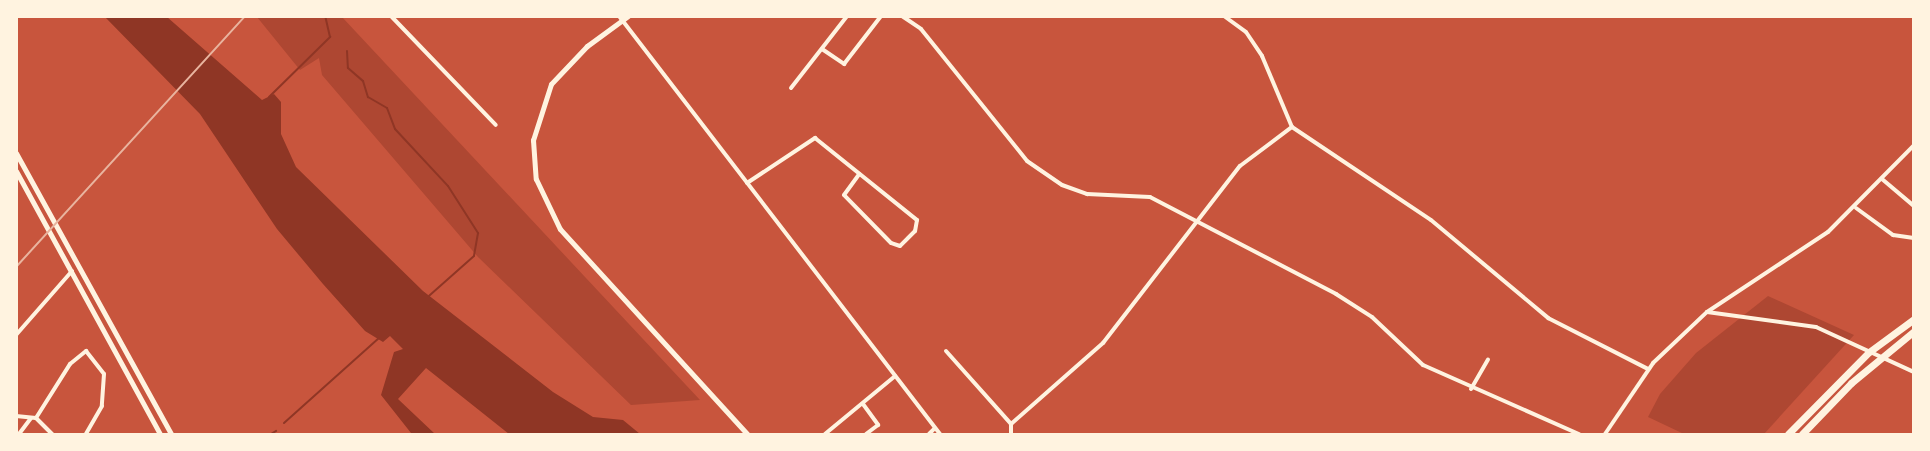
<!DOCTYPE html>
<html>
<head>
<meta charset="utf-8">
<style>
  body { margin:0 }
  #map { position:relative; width:1930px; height:451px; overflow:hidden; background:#c8553d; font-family:"IBM Plex Serif",serif }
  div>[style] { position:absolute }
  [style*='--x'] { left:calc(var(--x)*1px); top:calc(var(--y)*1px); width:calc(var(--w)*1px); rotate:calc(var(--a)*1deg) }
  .green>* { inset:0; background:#ae4732 }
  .water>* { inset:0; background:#8f3625 }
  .stream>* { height:2px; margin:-1px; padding:0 1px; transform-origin:1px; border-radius:1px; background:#8f3625 }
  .minor>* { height:4px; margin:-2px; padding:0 2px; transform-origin:2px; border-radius:2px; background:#fff3e0 }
  .tertiary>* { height:5px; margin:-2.5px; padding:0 2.5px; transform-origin:2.5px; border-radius:2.5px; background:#fff3e0 }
  .trunk>* { height:7px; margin:-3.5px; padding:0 3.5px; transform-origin:3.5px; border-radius:3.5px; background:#fff3e0 }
  .rail>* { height:2px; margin:-1px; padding:0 1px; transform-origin:1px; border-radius:1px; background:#e9b49f }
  span { translate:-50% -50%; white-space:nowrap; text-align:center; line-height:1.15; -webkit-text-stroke:4.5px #fff3e0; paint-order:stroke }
  .frame { position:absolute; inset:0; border:18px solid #fff3e0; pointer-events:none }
</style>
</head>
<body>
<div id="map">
  <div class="green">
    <i style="clip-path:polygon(257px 17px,342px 17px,700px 400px,631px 405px,478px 257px,322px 75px,319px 58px,300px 70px)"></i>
    <i style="clip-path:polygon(1768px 296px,1854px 335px,1764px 434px,1684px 434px,1648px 417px,1660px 394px,1696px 353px)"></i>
  </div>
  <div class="water">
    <i style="clip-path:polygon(105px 17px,167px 17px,262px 100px,274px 94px,281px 102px,281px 134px,296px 167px,423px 291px,553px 392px,593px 417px,623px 420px,640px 434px,509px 434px,426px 368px,398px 399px,435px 434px,411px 433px,381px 395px,394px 352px,403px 349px,390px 336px,383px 342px,365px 331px,323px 284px,277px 229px,200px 114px)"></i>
  </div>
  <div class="stream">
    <i style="--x:347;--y:51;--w:17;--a:87"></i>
    <i style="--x:348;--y:68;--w:20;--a:41"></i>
    <i style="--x:363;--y:81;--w:17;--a:73"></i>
    <i style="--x:368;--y:97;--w:22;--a:30"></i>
    <i style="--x:387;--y:108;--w:22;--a:69"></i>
    <i style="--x:395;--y:129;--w:78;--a:47.1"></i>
    <i style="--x:448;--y:186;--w:56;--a:57.4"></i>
    <i style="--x:478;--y:233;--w:23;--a:100"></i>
    <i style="--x:474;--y:256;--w:60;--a:138.4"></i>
    <i style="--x:269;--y:97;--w:86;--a:-44.5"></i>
    <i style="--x:330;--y:37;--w:22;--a:-103"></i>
    <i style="--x:284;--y:423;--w:127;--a:-41.8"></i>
    <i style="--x:271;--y:434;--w:6;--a:-31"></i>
  </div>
  <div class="minor">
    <i style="--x:391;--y:16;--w:151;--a:46.1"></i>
    <i style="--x:619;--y:16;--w:527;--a:52.48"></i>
    <i style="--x:902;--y:16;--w:23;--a:34"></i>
    <i style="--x:921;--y:29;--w:169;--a:51.2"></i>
    <i style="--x:1027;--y:161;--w:42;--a:34.4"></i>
    <i style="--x:1062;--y:185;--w:27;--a:20"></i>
    <i style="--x:1087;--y:194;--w:63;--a:2.7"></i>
    <i style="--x:1150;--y:197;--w:210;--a:27.5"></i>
    <i style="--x:1336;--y:294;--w:43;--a:32.6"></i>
    <i style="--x:1372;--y:317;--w:70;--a:43.3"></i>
    <i style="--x:1423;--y:365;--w:171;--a:23.9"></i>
    <i style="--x:1224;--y:16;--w:27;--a:36"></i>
    <i style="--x:1246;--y:32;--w:29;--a:56"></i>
    <i style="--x:1262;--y:56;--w:77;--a:67.1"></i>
    <i style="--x:1292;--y:127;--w:167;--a:33.8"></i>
    <i style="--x:1431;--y:220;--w:153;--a:39.9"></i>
    <i style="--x:1548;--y:318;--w:112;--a:27"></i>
    <i style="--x:822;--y:49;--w:27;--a:34"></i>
    <i style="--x:844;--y:64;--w:61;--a:-52.4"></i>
    <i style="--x:791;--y:88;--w:91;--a:-52.1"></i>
    <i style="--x:1882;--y:179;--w:42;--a:40.2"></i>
    <i style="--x:747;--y:183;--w:82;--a:-33.5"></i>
    <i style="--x:815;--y:138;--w:131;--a:38.8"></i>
    <i style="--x:917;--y:220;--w:11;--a:100"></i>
    <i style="--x:915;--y:231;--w:21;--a:135"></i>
    <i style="--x:900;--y:246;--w:9;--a:-162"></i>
    <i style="--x:891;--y:243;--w:67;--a:-134.4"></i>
    <i style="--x:844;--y:195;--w:26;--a:-54"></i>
    <i style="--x:1856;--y:208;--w:46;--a:36.1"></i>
    <i style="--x:1893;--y:235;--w:21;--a:8"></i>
    <i style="--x:1707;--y:312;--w:145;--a:-33.5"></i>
    <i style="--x:1828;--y:232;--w:122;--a:-45.3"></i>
    <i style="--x:16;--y:335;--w:85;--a:-48.8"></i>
    <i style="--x:946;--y:351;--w:98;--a:48.3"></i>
    <i style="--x:1471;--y:389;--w:34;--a:-60"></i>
    <i style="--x:863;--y:404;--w:26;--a:54"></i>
    <i style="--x:878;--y:425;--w:15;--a:143"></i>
    <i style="--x:16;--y:416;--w:20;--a:6"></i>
    <i style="--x:36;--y:418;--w:64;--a:-57.8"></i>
    <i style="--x:70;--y:364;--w:21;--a:-39"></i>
    <i style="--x:86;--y:351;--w:29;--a:52"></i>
    <i style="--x:104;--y:374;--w:32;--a:94"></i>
    <i style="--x:102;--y:406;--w:32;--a:120"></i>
    <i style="--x:36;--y:418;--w:23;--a:45"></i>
    <i style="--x:19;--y:434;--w:20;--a:-53"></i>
    <i style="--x:825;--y:434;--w:91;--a:-39.6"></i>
    <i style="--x:929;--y:434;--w:8;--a:-45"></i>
    <i style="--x:1011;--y:434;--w:10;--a:-90"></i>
    <i style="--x:1011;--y:424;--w:123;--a:-41.4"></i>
    <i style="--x:1103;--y:343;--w:224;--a:-52.3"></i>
    <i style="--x:1240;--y:166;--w:65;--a:-36.9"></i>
    <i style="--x:1605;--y:434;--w:86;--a:-55.9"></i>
    <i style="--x:1653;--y:363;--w:74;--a:-43.4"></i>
    <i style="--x:1707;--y:312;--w:110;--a:7.8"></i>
    <i style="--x:1816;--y:327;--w:108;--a:24.7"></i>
  </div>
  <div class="tertiary">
    <i style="--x:628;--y:16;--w:51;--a:143.8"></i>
    <i style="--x:587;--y:46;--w:52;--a:133.5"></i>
    <i style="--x:551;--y:84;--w:59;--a:107.8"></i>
    <i style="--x:533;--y:140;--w:39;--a:86"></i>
    <i style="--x:536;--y:179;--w:55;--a:64.4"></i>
    <i style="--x:560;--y:229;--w:277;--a:47.6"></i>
    <i style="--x:16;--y:153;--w:321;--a:61.1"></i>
    <i style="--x:16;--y:171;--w:300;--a:61.3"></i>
  </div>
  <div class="trunk">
    <i style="--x:1788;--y:434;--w:115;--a:-45.4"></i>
    <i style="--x:1869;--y:352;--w:56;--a:-36.3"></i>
    <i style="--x:1802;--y:434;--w:71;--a:-46.1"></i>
    <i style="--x:1851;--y:383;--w:82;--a:-39.5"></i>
  </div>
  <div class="rail">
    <i style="--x:16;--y:267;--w:340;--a:-47.6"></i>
  </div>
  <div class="frame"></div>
</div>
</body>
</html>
